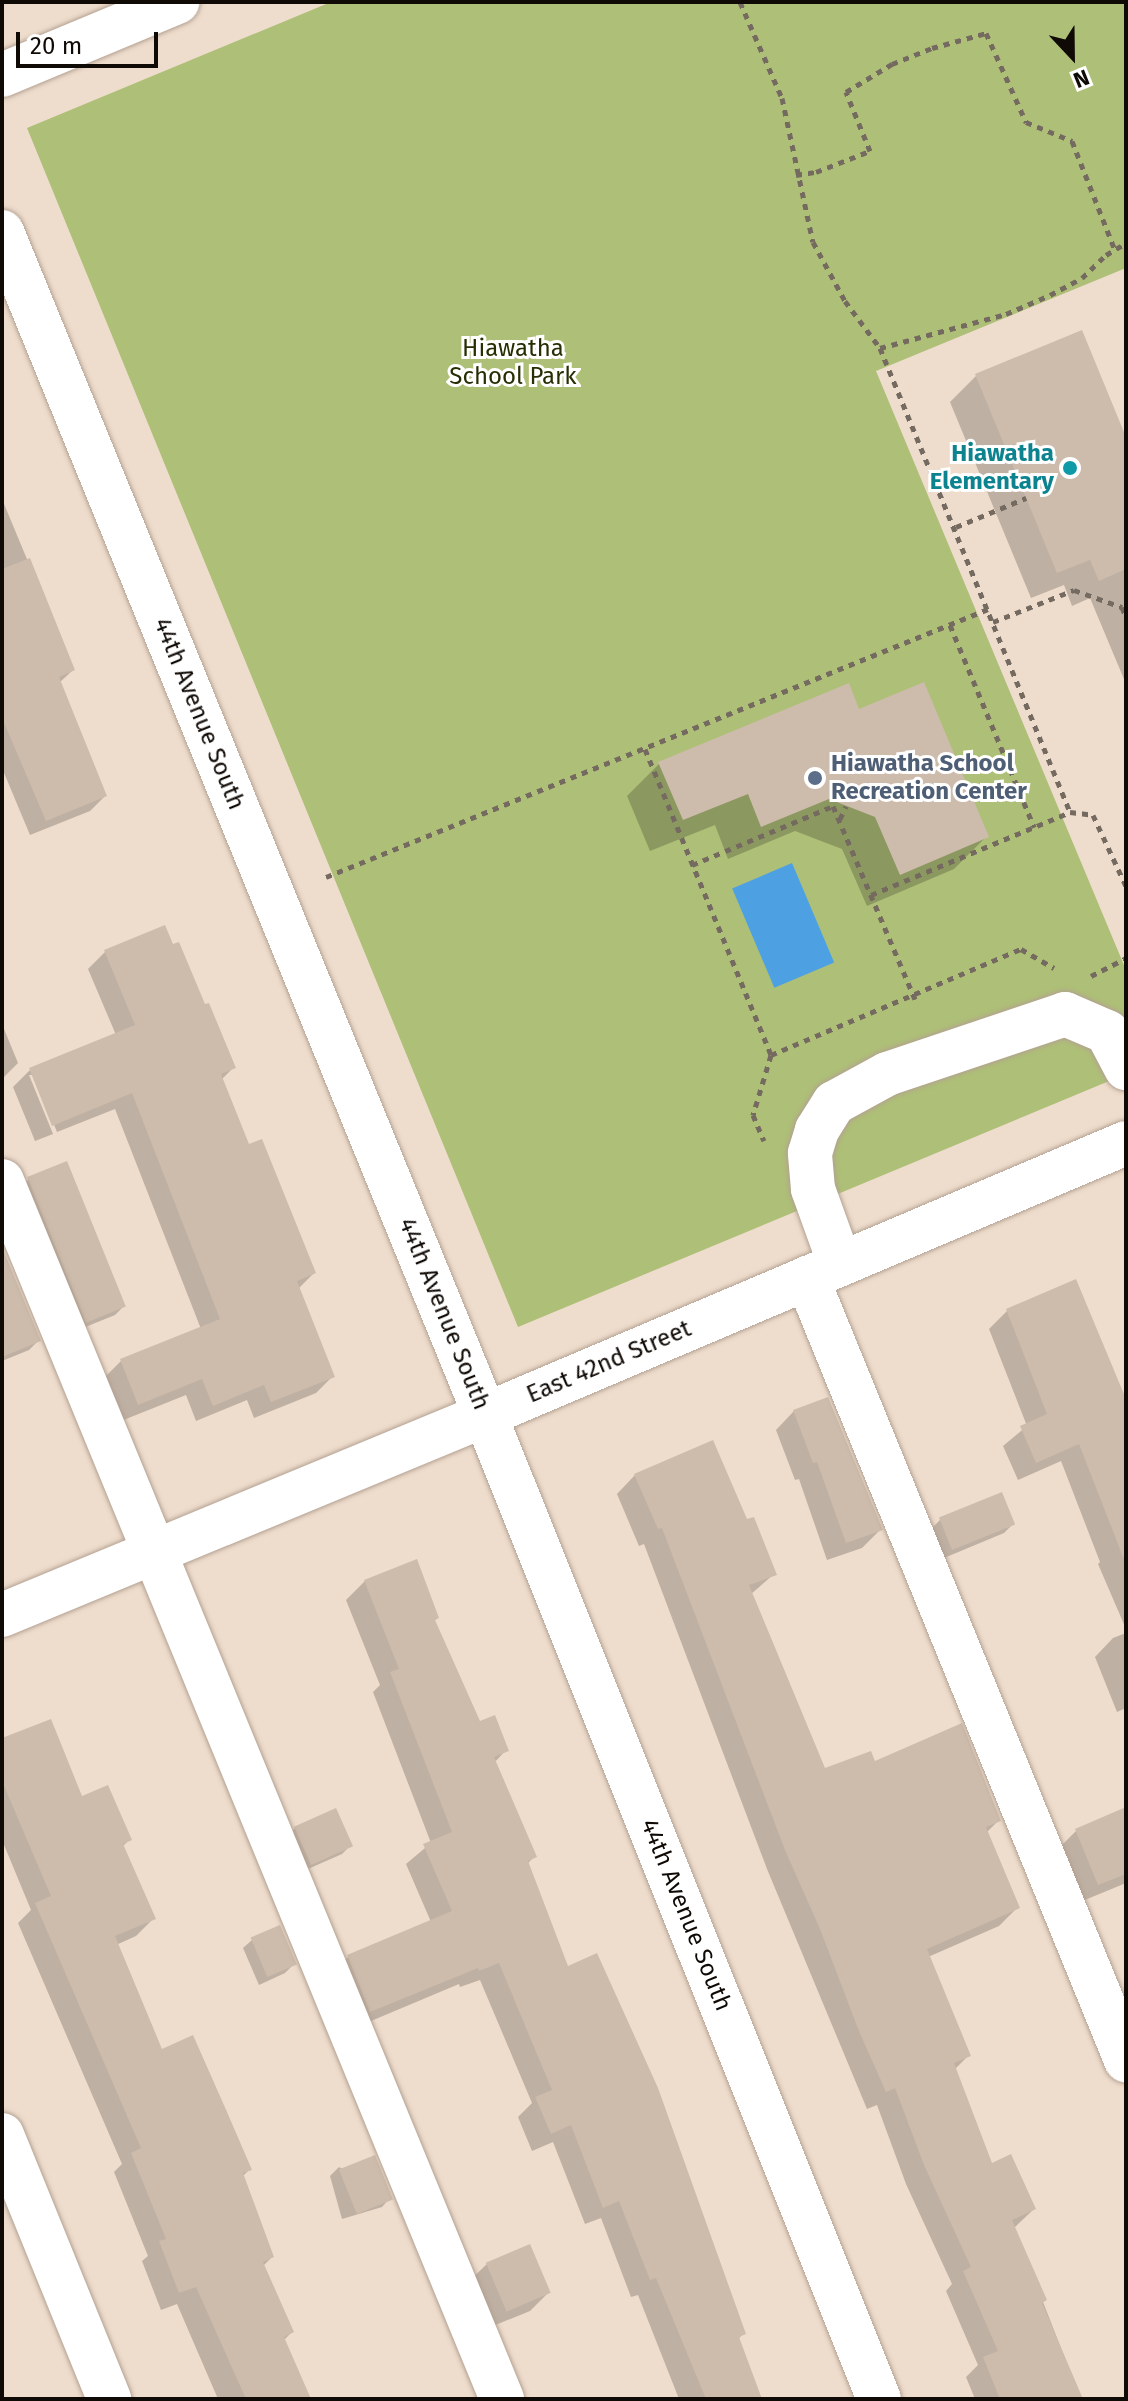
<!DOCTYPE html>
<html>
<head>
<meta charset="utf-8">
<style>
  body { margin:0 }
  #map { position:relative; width:1128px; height:2401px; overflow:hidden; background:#eedccc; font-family:"Fira Sans",sans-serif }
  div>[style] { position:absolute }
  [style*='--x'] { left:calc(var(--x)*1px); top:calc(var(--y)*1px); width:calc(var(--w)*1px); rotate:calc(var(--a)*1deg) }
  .green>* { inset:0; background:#aebf77 }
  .water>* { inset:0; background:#4da1e3; transform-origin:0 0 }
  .shadow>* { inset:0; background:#0003 }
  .building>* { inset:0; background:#cdbcac; transform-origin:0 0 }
  .path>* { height:5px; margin-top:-2.5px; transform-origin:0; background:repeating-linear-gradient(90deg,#756a60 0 6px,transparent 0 12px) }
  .roads { filter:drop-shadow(0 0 2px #b3a192) drop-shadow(0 0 2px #b3a192) }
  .minor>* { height:44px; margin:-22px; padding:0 22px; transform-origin:22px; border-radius:22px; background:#fff }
  .dots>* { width:22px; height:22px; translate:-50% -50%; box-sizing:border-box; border:4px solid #fff; border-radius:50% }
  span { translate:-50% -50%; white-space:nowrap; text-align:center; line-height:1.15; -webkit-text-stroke:6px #fff; paint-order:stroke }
  .park-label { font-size:24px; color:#262e03 }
  .culture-label { font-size:24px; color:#0d838f; font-weight:700 }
  .right { translate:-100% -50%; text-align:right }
  .street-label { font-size:24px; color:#100a06 }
  .service-label { font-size:24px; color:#4e5e75; font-weight:700 }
  .left { translate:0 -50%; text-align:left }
  .frame { position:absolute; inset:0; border:4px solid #100a06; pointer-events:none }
  .north { position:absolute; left:1032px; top:16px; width:80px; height:80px; -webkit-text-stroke:6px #fff; paint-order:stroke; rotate:158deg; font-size:22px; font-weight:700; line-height:32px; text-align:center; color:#100a06 }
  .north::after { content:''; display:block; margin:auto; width:28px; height:36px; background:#100a06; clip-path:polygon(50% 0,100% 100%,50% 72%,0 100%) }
  .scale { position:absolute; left:16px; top:32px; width:142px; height:36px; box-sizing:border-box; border:4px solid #100a06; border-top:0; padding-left:10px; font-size:24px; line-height:28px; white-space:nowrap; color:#100a06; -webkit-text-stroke:6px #fff; paint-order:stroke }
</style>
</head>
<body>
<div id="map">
  <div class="green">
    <i style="clip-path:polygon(331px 2px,1126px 2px,1126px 268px,876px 371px,1126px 970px,1126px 1074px,518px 1327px,27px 128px)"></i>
  </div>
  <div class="water">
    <i style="left:792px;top:863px;width:108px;height:65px;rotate:67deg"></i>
  </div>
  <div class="shadow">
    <i style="clip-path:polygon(976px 376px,1126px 442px,1126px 684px,1090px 598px,1072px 606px,1064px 585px,1031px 598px,950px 402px)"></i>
    <i style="clip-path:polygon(2px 499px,73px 670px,59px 683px,105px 796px,90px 811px,30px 835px,2px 768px)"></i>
    <i style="clip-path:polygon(858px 711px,987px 836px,954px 869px,867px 906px,842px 849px,795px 831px,728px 859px,715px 825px,650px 851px,627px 796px,659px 764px)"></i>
    <i style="clip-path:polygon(105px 952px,233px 1068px,221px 1080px,248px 1147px,314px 1273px,298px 1289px,333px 1376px,316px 1393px,254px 1418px,247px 1400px,196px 1421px,186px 1395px,121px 1421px,104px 1378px,121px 1361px,201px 1329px,115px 1109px,57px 1132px,34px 1075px,29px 1075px,53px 1134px,35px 1141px,13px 1087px,30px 1070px,116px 1035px,88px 969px)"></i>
    <i style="clip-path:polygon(2px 1024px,18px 1063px,2px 1079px)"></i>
    <i style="clip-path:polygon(29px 1179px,124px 1306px,115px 1315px,78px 1330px,20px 1188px)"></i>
    <i style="clip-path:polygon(2px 1252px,38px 1341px,29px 1350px,2px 1361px)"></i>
    <i style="clip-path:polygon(1007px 1311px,1126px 1399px,1126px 1629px,1098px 1564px,1100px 1562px,1061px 1461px,1018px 1480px,1003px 1446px,1027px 1426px,989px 1329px)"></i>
    <i style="clip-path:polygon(794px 1411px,880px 1530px,862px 1548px,827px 1560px,799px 1479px,795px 1480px,776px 1430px)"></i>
    <i style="clip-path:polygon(635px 1475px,746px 1522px,774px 1574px,750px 1595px,824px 1771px,874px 1764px,999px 1820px,986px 1833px,1018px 1907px,999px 1926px,928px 1957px,969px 2055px,955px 2069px,991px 2165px,1034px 2209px,1014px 2228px,1081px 2399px,975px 2399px,966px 2377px,978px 2365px,946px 2291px,952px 2284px,906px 2184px,877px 2105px,867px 2109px,767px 1869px,644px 1544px,639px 1546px,617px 1494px)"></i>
    <i style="clip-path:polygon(940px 1520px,1012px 1525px,1004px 1533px,944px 1558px,931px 1529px)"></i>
    <i style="clip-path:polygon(365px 1581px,437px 1618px,433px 1622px,479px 1723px,506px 1750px,494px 1763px,534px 1857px,527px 1864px,567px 1969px,744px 2333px,738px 2339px,759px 2399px,679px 2399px,638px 2295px,631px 2297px,601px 2218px,585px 2224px,553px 2142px,532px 2151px,518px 2117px,532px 2103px,480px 1980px,460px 1987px,459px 1984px,352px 2029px,330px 1975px,348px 1957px,431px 1922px,406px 1864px,431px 1843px,373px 1692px,380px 1685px,346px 1600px)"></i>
    <i style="clip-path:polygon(1126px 1633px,1126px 1708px,1117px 1712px,1095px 1657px,1113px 1638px)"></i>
    <i style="clip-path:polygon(2px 1740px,129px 1840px,122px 1847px,154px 1918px,136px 1936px,116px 1945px,161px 2051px,250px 2169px,242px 2177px,272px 2257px,263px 2266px,292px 2332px,284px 2340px,309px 2399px,218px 2399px,177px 2304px,161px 2310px,142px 2261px,148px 2256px,114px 2172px,122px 2164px,18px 1923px,31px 1910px,2px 1840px)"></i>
    <i style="clip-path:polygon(1126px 1821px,1126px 1883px,1080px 1902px,1058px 1849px,1076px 1831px)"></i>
    <i style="clip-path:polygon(295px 1828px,351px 1845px,342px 1854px,301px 1872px,286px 1837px)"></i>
    <i style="clip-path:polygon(252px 1940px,294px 1964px,285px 1973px,259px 1985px,243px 1948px)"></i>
    <i style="clip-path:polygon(339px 2167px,390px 2198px,382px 2207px,342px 2219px,330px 2176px)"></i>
    <i style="clip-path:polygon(487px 2264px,548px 2293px,530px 2311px,488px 2328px,468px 2282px)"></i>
  </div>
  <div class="building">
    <i style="clip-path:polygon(1082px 330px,1126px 437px,1126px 569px,1099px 581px,1090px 560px,1057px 573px,975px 374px)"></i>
    <i style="clip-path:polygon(30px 558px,75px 670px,59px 677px,107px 796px,46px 821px,2px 718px,2px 569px)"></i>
    <i style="clip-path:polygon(924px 682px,989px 837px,900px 875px,875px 817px,829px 799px,761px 827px,748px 794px,683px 820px,658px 762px,849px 683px,859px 709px)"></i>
    <i style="clip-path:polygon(165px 925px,173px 944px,179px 942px,205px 1004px,209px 1003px,236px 1068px,221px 1074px,249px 1144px,262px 1139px,316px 1273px,297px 1281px,335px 1377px,271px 1402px,264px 1385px,213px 1406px,202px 1379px,138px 1405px,120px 1359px,220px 1319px,132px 1093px,52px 1126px,29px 1068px,135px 1025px,104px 950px)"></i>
    <i style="left:67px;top:1161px;width:157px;height:43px;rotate:68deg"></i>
    <i style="clip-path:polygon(2px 1247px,41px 1341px,2px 1357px)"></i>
    <i style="clip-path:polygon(1076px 1279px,1126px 1399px,1126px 1557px,1123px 1557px,1079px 1444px,1036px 1463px,1020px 1426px,1047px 1414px,1006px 1309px)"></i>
    <i style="clip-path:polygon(828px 1397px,883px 1530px,846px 1543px,817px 1462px,813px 1463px,793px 1410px)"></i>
    <i style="clip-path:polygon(713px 1440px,747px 1519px,754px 1517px,777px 1575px,749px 1585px,825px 1768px,871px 1751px,875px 1761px,962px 1723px,1001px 1821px,986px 1827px,1020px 1908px,927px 1949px,971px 2056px,954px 2063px,992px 2163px,1011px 2154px,1036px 2209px,1012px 2220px,1047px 2300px,1042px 2303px,1083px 2399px,1000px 2399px,983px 2357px,998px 2351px,963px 2271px,971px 2267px,924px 2165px,895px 2088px,886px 2092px,859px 2031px,820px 1929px,785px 1850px,662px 1528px,658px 1529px,634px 1474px)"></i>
    <i style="left:1002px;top:1492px;width:35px;height:68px;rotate:68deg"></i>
    <i style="clip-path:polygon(417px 1559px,439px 1618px,435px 1620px,480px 1721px,495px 1715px,509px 1751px,494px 1757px,537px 1857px,528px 1861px,568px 1966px,597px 1953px,658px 2088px,746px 2334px,739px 2337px,762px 2399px,706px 2399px,656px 2278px,650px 2280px,619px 2201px,603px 2208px,571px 2125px,551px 2134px,535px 2097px,552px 2090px,499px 1963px,479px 1971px,478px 1968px,370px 2012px,347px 1955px,452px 1911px,423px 1844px,452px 1832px,390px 1672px,399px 1669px,364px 1580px)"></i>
    <i style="clip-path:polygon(51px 1719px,82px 1796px,108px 1785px,132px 1840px,123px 1844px,156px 1919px,115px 1936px,162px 2049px,193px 2035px,227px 2112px,252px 2170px,243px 2173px,274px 2257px,263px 2262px,294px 2332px,284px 2337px,311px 2399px,246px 2399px,196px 2287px,179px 2293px,159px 2241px,166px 2239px,131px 2153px,141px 2148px,35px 1903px,51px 1896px,2px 1781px,2px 1738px)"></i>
    <i style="clip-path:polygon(1126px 1807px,1126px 1874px,1098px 1885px,1075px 1829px)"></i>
    <i style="left:336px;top:1808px;width:42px;height:46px;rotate:66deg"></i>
    <i style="left:280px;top:1925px;width:43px;height:32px;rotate:67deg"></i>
    <i style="left:375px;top:2155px;width:48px;height:39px;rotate:68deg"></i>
    <i style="left:530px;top:2244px;width:53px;height:48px;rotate:67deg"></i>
  </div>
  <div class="path">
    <i style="--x:740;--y:2;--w:105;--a:66.4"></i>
    <i style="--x:782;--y:98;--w:147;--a:77.9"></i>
    <i style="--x:813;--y:242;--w:67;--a:61.5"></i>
    <i style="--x:845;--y:301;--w:59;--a:53.3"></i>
    <i style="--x:880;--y:348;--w:501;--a:67.73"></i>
    <i style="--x:1070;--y:812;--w:23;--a:7"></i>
    <i style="--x:1093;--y:815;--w:78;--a:65.1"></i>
    <i style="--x:796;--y:175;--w:20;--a:-9"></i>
    <i style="--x:816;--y:172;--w:58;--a:-21.3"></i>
    <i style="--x:870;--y:151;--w:64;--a:-112.1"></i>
    <i style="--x:846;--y:92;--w:54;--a:-31.3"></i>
    <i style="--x:892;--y:64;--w:43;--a:-21.8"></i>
    <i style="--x:932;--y:48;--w:56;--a:-15.5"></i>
    <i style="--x:986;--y:33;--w:98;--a:65.8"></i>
    <i style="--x:1026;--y:122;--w:50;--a:22.4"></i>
    <i style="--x:1072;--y:141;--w:117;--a:68.5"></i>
    <i style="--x:880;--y:348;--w:131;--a:-15.1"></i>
    <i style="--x:1006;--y:314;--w:48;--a:-23.4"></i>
    <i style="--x:1050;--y:295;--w:36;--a:-28"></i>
    <i style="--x:1082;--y:278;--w:33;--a:-44"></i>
    <i style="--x:1106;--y:255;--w:23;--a:-31"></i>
    <i style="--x:956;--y:527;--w:76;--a:-22.5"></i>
    <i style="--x:993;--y:622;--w:87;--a:-21.6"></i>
    <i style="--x:1074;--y:590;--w:51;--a:19.5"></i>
    <i style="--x:1122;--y:607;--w:11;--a:68"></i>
    <i style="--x:950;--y:625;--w:219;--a:67.4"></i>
    <i style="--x:645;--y:749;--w:331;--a:67.6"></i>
    <i style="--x:771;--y:1055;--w:63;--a:106.7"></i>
    <i style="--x:753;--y:1115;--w:28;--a:67"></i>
    <i style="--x:840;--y:819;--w:14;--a:-65"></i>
    <i style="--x:692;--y:865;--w:153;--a:-22.7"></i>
    <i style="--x:833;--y:806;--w:210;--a:67"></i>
    <i style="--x:326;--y:877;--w:714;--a:-22.04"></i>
    <i style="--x:871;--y:895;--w:216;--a:-22.6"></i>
    <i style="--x:1091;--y:976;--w:39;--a:-27"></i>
    <i style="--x:771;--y:1055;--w:272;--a:-23"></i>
    <i style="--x:1021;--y:949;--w:38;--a:30"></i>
  </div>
  <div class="roads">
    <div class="minor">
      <i style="--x:2;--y:75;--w:190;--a:-22.6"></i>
      <i style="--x:2;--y:232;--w:1278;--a:67.79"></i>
      <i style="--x:485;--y:1415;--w:1060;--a:68.18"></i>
      <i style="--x:2;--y:1181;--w:1317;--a:67.68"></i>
      <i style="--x:840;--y:1264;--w:80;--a:-109.8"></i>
      <i style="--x:813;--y:1189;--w:36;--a:-95"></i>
      <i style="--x:810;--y:1153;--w:24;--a:-73"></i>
      <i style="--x:817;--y:1130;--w:32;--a:-58"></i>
      <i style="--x:834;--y:1103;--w:60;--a:-28.7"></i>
      <i style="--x:887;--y:1074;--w:188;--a:-18.6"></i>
      <i style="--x:1065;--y:1014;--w:46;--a:23.2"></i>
      <i style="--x:1107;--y:1032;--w:41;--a:62.2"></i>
      <i style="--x:807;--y:1278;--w:845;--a:67.81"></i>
      <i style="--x:2;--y:1615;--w:523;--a:-22.49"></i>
      <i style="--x:485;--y:1415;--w:696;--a:-22.99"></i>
      <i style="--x:2;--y:2135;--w:285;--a:67.9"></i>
    </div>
  </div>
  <div class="dots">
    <i style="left:1070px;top:468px;background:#0f9aa8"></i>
    <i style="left:815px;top:778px;background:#5c6f8a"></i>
  </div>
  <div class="park-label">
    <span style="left:513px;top:363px">Hiawatha<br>School Park</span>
  </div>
  <div class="culture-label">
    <span class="right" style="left:1054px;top:468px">Hiawatha<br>Elementary</span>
  </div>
  <div class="street-label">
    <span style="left:199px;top:714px;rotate:68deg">44th Avenue South</span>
    <span style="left:444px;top:1314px;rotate:68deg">44th Avenue South</span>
    <span style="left:609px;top:1362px;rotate:-23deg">East 42nd Street</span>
    <span style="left:686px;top:1915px;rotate:68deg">44th Avenue South</span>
  </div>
  <div class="service-label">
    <span class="left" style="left:831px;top:778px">Hiawatha School<br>Recreation Center</span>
  </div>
  <div class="frame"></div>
  <div class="north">N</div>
  <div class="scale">20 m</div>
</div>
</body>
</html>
